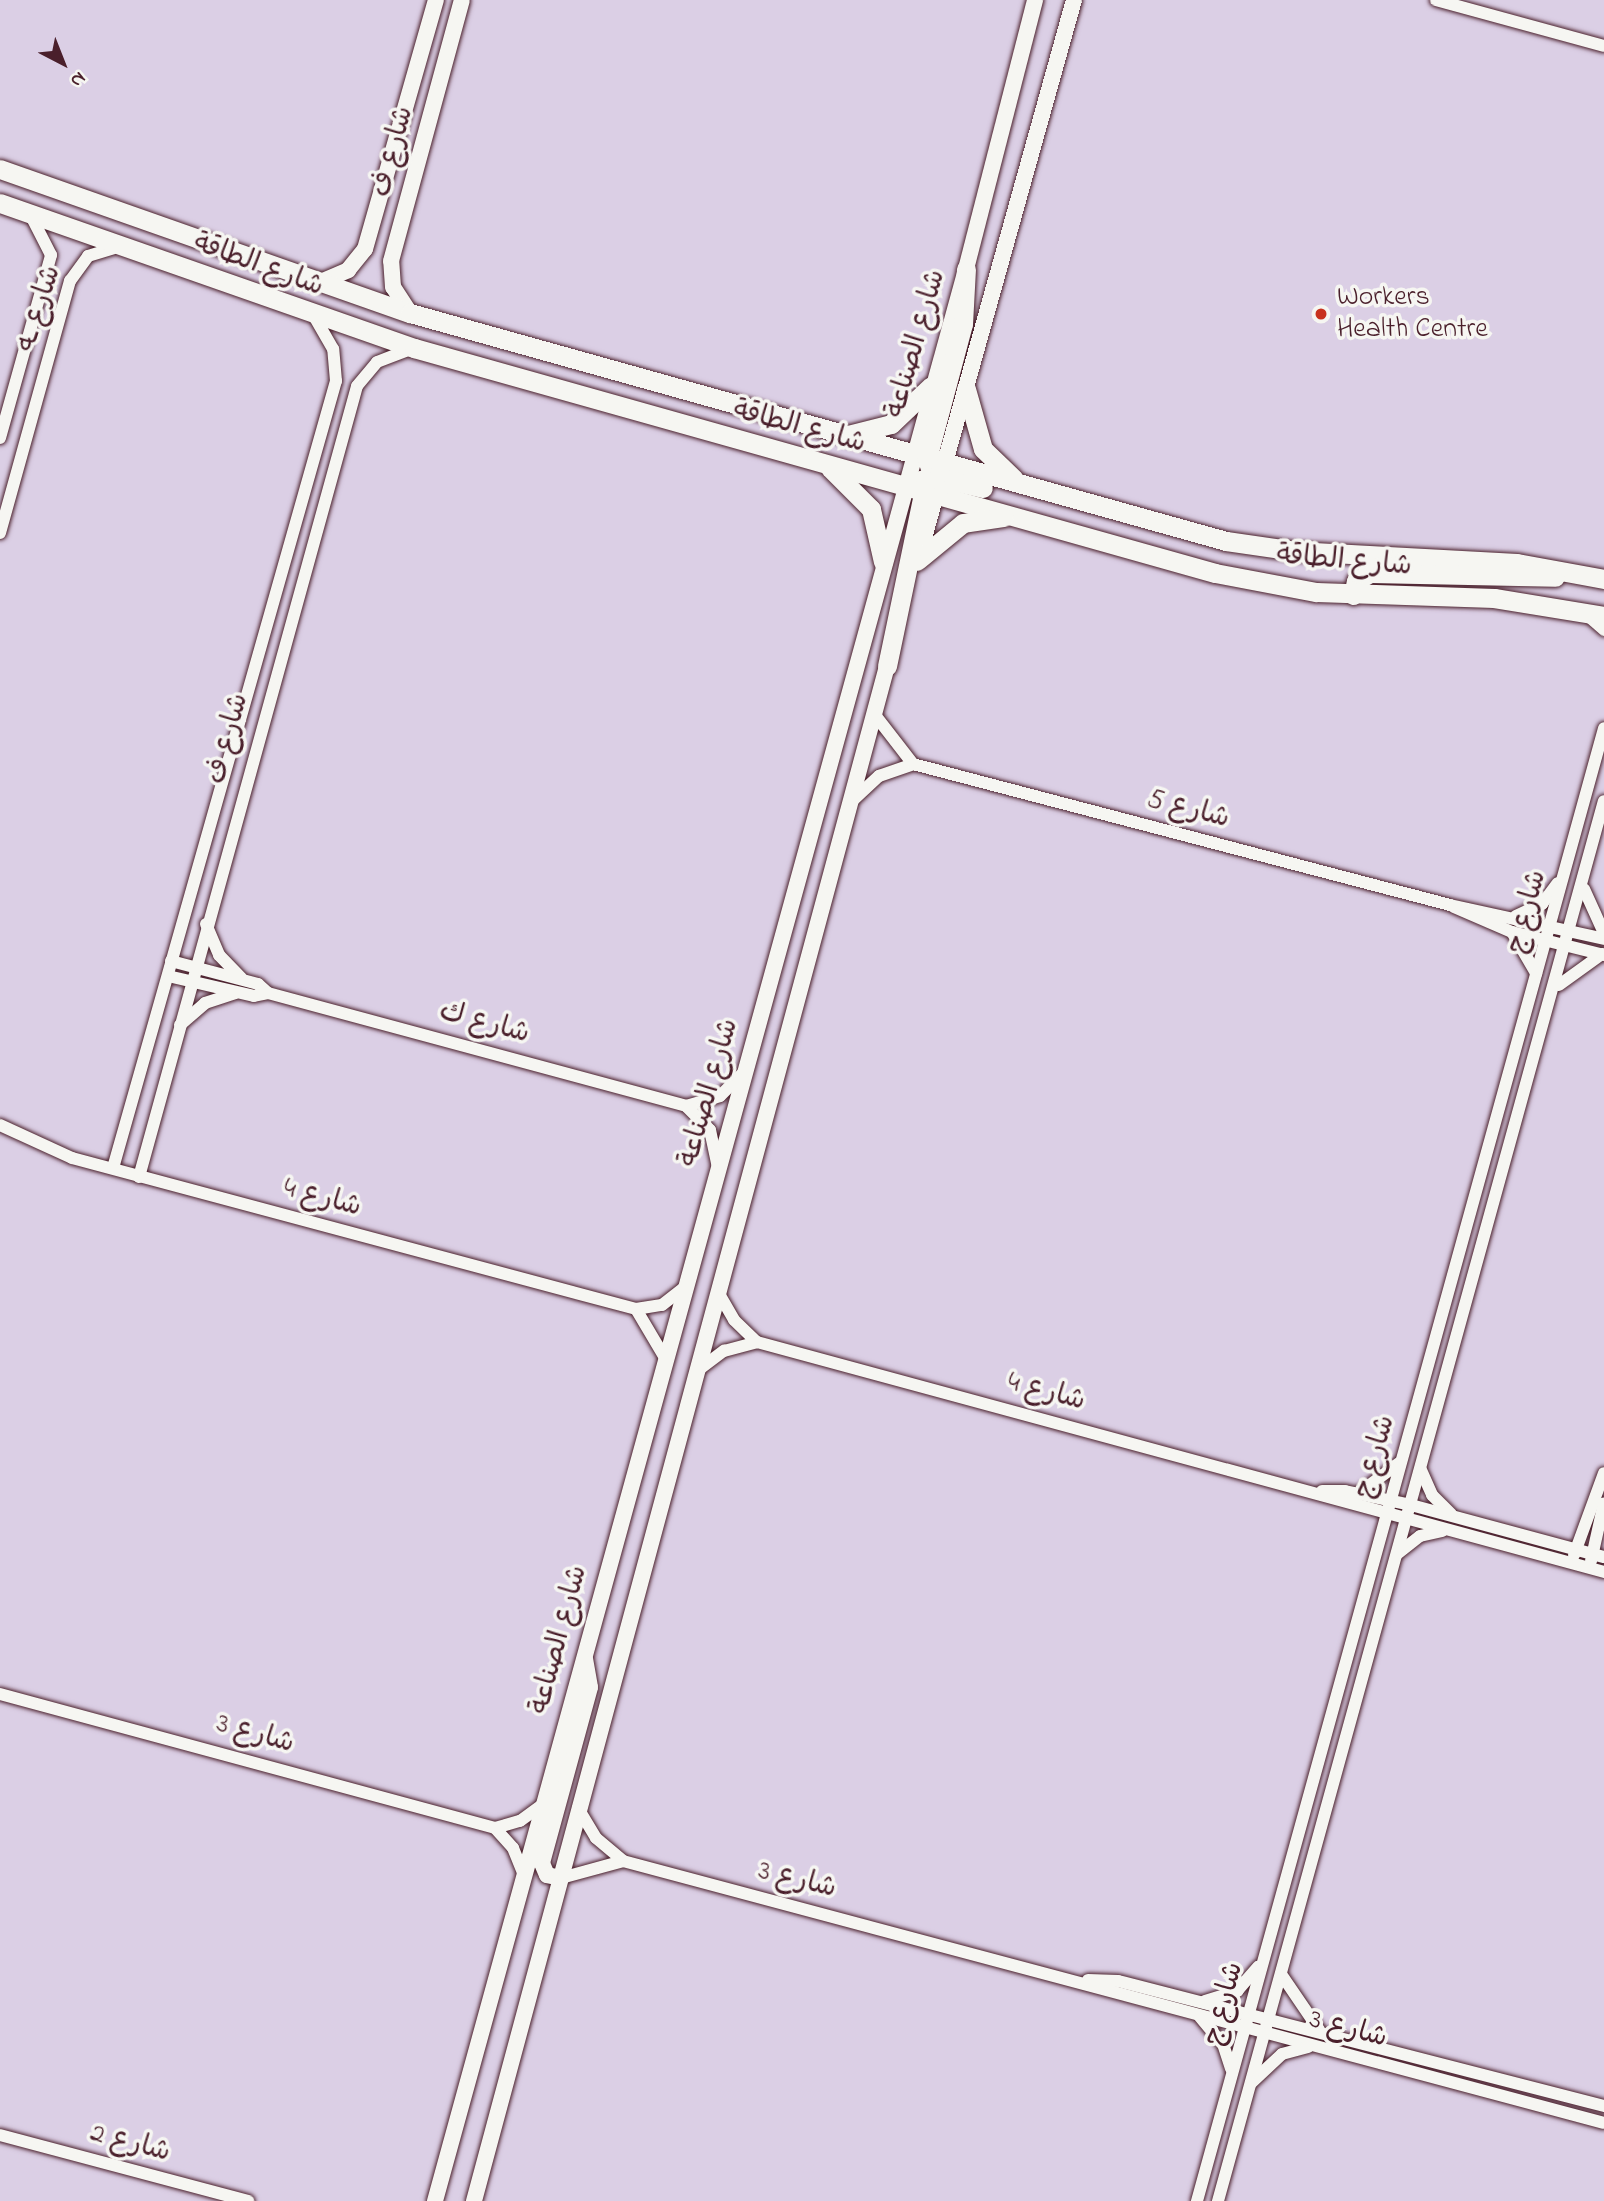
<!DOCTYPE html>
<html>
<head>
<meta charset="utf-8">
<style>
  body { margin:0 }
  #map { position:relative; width:1604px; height:2201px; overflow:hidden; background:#e6dfea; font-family:"Indie Flower","Playpen Sans Arabic",sans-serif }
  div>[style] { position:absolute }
  .built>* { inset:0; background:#dbcfe5; transform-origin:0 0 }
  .roads { filter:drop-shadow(0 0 2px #4a1f2b) drop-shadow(0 0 2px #4a1f2b) }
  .street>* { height:12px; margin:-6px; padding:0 6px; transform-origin:6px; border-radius:6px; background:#f6f6f2 }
  .secondary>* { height:16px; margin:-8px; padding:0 8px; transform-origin:8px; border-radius:8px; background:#f6f6f2 }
  .primary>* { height:19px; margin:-9.5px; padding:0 9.5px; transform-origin:9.5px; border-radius:9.5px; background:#f6f6f2 }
  .dots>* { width:19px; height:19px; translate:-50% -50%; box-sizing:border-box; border:4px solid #f6f6f2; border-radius:50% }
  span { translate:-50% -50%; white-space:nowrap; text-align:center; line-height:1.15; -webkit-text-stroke:7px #f6f6f2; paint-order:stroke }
  .street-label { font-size:28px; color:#4a1f2b }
  .poi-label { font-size:28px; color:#4a1f2b }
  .left { translate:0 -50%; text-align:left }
  .north { position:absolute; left:28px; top:28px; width:70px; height:70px; -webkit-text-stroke:5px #f6f6f2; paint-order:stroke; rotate:138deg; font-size:19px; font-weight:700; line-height:28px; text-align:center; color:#4a1f2b }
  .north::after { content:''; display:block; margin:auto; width:24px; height:32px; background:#4a1f2b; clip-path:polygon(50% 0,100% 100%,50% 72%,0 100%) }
</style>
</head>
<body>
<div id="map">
  <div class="built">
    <i style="left:0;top:0;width:1604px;height:2201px"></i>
  </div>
  <div class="roads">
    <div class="street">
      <i style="left:1436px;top:0;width:174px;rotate:15.3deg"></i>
      <i style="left:0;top:438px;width:190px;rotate:-74.4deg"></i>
      <i style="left:51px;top:255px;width:44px;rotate:-117.1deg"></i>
      <i style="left:0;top:533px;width:262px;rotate:-74.5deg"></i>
      <i style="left:70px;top:281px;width:31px;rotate:-54deg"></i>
      <i style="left:88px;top:256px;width:31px;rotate:-17deg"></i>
      <i style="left:1587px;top:615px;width:23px;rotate:41deg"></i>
      <i style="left:875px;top:715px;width:62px;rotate:52.2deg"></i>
      <i style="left:852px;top:801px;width:37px;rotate:-43deg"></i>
      <i style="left:879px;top:776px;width:36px;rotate:-19deg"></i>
      <i style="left:913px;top:764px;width:555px;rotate:14.71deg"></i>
      <i style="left:1450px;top:905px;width:158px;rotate:12.4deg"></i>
      <i style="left:1584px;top:889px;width:48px;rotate:65.6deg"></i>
      <i style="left:1454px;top:907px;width:63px;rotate:23.3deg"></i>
      <i style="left:1512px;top:932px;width:95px;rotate:14deg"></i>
      <i style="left:1516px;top:916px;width:29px;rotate:-25deg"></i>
      <i style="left:1542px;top:904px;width:26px;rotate:-53deg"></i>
      <i style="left:206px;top:924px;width:34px;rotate:67deg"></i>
      <i style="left:219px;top:955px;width:32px;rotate:46deg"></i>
      <i style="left:1512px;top:932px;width:48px;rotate:59.7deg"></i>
      <i style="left:171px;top:961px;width:90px;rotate:14.8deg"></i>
      <i style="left:258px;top:984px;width:13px;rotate:42deg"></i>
      <i style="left:168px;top:976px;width:88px;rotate:13.1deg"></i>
      <i style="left:254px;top:996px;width:14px;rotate:-12deg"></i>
      <i style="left:268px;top:993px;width:433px;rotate:15.1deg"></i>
      <i style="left:686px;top:1106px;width:34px;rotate:45deg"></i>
      <i style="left:710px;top:1130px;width:35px;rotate:78deg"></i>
      <i style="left:1559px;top:985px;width:53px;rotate:-35.8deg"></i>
      <i style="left:180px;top:1025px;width:33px;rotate:-41deg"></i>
      <i style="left:205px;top:1003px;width:32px;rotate:-18deg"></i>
      <i style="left:686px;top:1106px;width:35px;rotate:-16deg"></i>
      <i style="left:720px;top:1096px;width:34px;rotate:-45deg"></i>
      <i style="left:0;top:1125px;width:79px;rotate:24.6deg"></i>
      <i style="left:72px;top:1158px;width:584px;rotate:14.99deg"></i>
      <i style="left:636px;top:1309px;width:26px;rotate:-9deg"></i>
      <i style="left:662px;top:1305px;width:28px;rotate:-38deg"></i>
      <i style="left:113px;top:1168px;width:818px;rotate:-74.18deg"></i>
      <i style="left:336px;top:381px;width:32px;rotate:-95deg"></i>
      <i style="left:333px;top:349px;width:38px;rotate:-120deg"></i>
      <i style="left:139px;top:1177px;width:820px;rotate:-74.59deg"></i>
      <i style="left:357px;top:386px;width:31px;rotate:-50deg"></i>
      <i style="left:377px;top:362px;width:40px;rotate:-21deg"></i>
      <i style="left:718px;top:1292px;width:32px;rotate:60deg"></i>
      <i style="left:734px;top:1320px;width:32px;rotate:44deg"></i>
      <i style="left:757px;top:1342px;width:878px;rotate:15.19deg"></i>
      <i style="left:636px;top:1309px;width:57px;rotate:59.4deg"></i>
      <i style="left:697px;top:1371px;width:34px;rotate:-37deg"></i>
      <i style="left:724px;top:1351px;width:34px;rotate:-15deg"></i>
      <i style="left:1421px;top:1470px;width:27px;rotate:66deg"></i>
      <i style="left:1432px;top:1495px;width:27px;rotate:45deg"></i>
      <i style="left:1322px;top:1491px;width:23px"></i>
      <i style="left:1345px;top:1491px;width:67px;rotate:12deg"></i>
      <i style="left:1411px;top:1505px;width:200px;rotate:15.1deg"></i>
      <i style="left:1359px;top:1493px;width:50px;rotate:-36.9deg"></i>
      <i style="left:1397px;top:1554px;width:29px;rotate:-38deg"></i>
      <i style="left:1420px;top:1536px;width:23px;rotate:-13deg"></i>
      <i style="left:1574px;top:1555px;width:87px;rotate:-69.9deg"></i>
      <i style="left:1591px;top:1561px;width:59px;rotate:-77.4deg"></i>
      <i style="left:0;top:1694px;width:513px;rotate:15.15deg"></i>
      <i style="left:495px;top:1828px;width:26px;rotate:-16deg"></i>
      <i style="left:520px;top:1821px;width:27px;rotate:-36deg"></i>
      <i style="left:578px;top:1808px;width:35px;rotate:59deg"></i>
      <i style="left:596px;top:1838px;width:35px;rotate:40deg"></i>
      <i style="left:623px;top:1861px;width:1015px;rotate:14.95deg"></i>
      <i style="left:495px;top:1828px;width:27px;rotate:48deg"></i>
      <i style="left:513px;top:1848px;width:27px;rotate:68deg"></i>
      <i style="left:561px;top:1878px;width:64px;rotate:-15.3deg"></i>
      <i style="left:1281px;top:1974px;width:68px;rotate:55.8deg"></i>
      <i style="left:1088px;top:1980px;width:30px;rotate:2deg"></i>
      <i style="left:1118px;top:1981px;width:502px;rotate:14.42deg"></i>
      <i style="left:1205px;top:2001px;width:34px;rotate:-17deg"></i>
      <i style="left:1237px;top:1991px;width:32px;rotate:-49deg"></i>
      <i style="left:1200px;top:2017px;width:35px;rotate:50deg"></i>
      <i style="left:1223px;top:2044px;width:26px;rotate:72deg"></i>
      <i style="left:1251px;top:2083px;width:42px;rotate:-43.1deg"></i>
      <i style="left:1282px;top:2054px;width:27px;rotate:-15deg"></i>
      <i style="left:0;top:2135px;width:257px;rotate:14.9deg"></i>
      <i style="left:1197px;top:2201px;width:1528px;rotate:-74.55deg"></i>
      <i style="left:1218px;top:2201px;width:1452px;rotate:-74.59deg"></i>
    </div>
    <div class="secondary">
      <i style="left:318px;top:283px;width:33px;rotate:-23deg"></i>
      <i style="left:348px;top:270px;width:27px;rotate:-51deg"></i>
      <i style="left:365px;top:249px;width:259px;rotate:-74.1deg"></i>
      <i style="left:410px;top:313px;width:31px;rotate:-123deg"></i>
      <i style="left:393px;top:287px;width:26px;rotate:-94deg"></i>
      <i style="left:391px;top:261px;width:270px;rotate:-74.8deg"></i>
      <i style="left:917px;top:563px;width:584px;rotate:-74.42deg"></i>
      <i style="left:561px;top:1878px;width:14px;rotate:-168deg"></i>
      <i style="left:547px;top:1875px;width:13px;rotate:-113deg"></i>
      <i style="left:542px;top:1863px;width:182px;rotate:-74.7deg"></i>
      <i style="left:590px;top:1687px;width:29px;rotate:-100deg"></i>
      <i style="left:435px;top:2201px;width:2004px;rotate:-74.63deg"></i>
      <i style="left:966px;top:269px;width:278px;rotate:-75.6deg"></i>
      <i style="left:474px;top:2201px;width:1601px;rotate:-74.94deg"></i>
    </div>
    <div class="primary">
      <i style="left:0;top:169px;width:435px;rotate:19.4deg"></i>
      <i style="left:410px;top:313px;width:847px;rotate:15.61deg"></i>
      <i style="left:1226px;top:541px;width:70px;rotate:8.2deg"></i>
      <i style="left:1295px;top:551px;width:222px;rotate:3.1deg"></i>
      <i style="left:1517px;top:563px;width:88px;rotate:10.4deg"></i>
      <i style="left:0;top:203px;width:439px;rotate:19.3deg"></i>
      <i style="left:414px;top:348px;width:832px;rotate:15.69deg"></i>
      <i style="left:1215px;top:573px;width:103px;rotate:10.7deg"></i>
      <i style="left:1316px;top:592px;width:178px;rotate:1.9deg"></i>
      <i style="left:1494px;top:598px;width:111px;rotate:9.3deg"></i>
      <i style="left:966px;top:389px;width:62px;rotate:74.2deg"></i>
      <i style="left:983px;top:449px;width:43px;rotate:44.1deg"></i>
      <i style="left:848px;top:435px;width:44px;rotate:-14.3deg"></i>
      <i style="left:891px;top:424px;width:55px;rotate:-43.5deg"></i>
      <i style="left:830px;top:468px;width:58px;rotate:45deg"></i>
      <i style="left:871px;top:509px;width:54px;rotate:77.2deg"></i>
      <i style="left:920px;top:480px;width:16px;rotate:-11deg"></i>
      <i style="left:936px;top:477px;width:48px;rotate:13.2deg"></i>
      <i style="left:938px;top:493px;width:36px;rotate:-108deg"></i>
      <i style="left:927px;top:459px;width:140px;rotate:-75.1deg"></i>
      <i style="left:963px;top:324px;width:55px;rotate:-86.9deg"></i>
      <i style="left:918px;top:560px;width:58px;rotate:-39.4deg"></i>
      <i style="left:963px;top:523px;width:41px;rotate:-8.3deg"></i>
      <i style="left:1353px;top:595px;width:14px;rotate:-78deg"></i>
      <i style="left:1356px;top:581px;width:16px;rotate:-30deg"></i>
      <i style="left:1370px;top:573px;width:185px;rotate:1.2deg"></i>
      <i style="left:887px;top:666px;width:190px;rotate:-78.2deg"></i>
    </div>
  </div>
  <div class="dots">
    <i style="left:1321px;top:314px;background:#c8321e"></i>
  </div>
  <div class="street-label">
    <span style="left:394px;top:152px;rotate:-75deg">شارع ف</span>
    <span style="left:258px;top:266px;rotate:20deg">شارع الطاقة</span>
    <span style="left:40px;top:309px;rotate:-72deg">شارع ـه</span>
    <span style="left:917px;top:344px;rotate:-74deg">شارع الصناعة</span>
    <span style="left:799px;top:428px;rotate:15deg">شارع الطاقة</span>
    <span style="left:1344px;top:562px;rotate:5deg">شارع الطاقة</span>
    <span style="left:229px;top:739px;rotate:-75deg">شارع ف</span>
    <span style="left:1188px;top:810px;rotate:15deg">شارع 5</span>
    <span style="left:1528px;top:912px;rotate:-75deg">شارع ج</span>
    <span style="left:484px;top:1024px;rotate:15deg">شارع ك</span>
    <span style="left:710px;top:1093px;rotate:-74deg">شارع الصناعة</span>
    <span style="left:322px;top:1199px;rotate:15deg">شارع 4</span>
    <span style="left:1046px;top:1393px;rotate:15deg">شارع 4</span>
    <span style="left:1376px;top:1457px;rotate:-74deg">شارع ج</span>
    <span style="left:560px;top:1640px;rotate:-75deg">شارع الصناعة</span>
    <span style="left:255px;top:1735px;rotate:16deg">شارع 3</span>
    <span style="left:797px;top:1881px;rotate:14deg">شارع 3</span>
    <span style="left:1225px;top:2004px;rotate:-75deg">شارع ج</span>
    <span style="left:1348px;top:2030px;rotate:15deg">شارع 3</span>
    <span style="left:130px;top:2144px;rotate:15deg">شارع 2</span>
  </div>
  <div class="poi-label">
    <span class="left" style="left:1337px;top:314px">Workers<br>Health Centre</span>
  </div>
  <div class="north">N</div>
</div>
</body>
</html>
